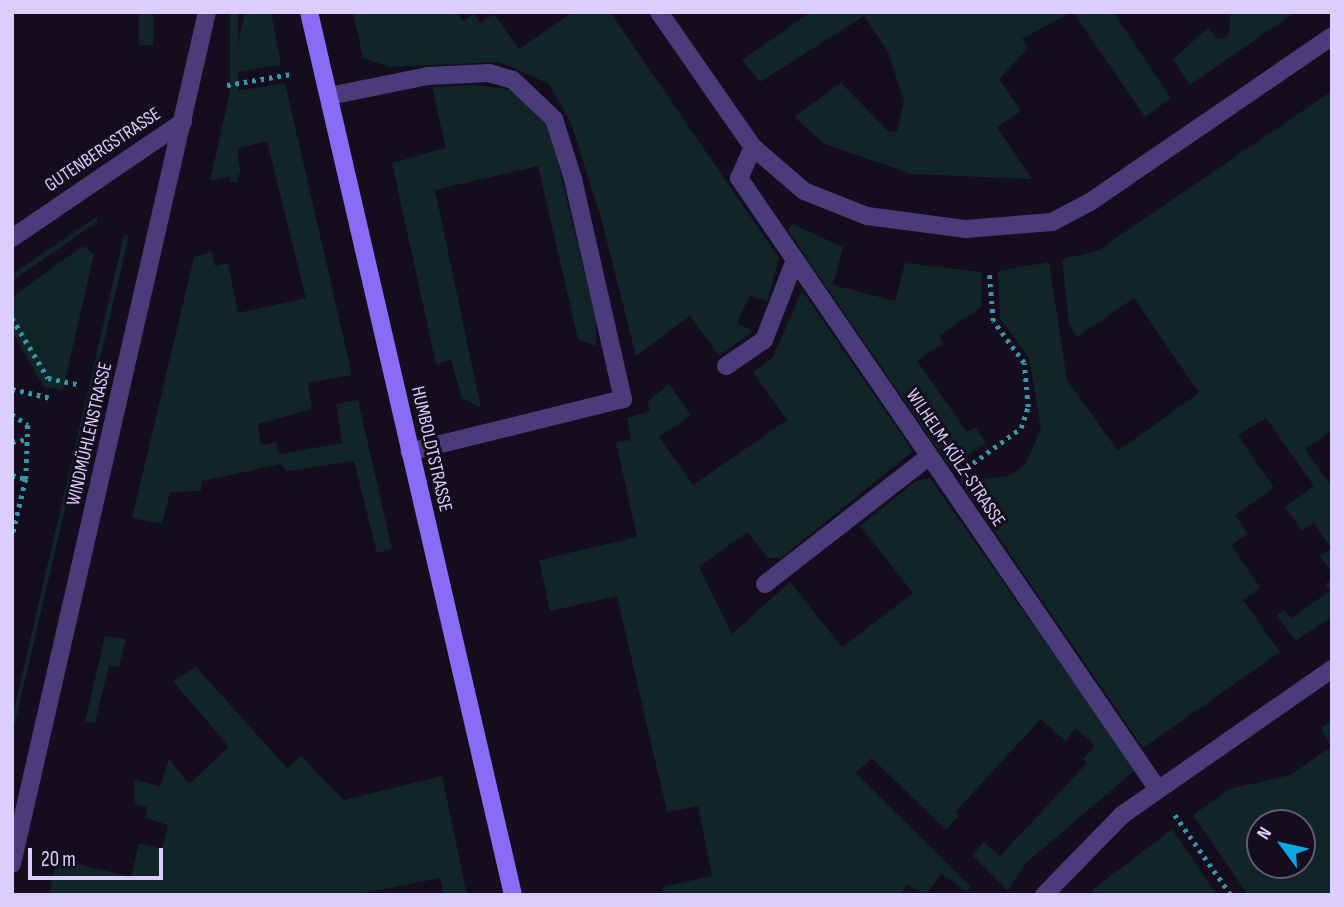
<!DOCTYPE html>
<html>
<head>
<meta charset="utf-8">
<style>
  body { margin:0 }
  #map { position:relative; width:1344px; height:907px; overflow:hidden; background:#140d1e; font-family:"Sofia Sans Condensed",sans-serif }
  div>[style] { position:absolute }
  .green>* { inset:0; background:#112427; transform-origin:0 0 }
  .path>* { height:4.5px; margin-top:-2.25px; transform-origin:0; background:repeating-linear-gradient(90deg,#3598a8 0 3.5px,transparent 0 8.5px) }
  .lane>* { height:18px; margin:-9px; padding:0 9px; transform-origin:9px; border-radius:9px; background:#4a3c7a }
  .street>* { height:18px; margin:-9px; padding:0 9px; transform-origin:9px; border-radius:9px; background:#4a3c7a }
  .secondary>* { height:18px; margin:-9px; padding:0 9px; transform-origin:9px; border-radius:9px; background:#8a6bf5 }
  span { translate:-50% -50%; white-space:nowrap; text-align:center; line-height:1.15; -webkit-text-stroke:6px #140d1e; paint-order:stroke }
  .street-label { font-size:19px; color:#dccefc }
  .frame { position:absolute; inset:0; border:14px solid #dccefc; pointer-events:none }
  .north { position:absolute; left:1246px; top:809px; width:70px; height:70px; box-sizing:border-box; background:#140d1e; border:2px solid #645a77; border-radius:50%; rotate:303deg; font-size:19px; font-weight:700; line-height:28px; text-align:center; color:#dccefc }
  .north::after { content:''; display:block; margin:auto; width:24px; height:32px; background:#0fa6e6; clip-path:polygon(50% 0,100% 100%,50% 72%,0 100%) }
  .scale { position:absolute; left:28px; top:848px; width:135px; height:32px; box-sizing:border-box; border:4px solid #dccefc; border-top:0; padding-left:9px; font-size:21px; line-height:24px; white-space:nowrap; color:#dccefc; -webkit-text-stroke:5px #140d1e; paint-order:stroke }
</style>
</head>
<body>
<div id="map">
  <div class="green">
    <i style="left:139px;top:12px;width:14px;height:33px"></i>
    <i style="left:230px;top:12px;width:8px;height:170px"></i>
    <i style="clip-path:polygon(245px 12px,271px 12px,281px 65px,232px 73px)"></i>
    <i style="clip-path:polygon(353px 12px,456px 12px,463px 21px,474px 14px,480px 23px,494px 14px,519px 49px,573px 12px,610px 12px,779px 258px,767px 302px,750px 295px,737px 323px,753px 331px,719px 356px,690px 316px,636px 356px,601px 218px,571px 123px,549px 84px,500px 62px,390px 67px,363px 58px)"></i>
    <i style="clip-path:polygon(811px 12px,1072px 12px,1022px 39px,1028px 48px,999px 79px,1021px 111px,997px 127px,1032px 179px,911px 174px,825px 144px,794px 117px,841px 83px,888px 131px,897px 132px,904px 101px,888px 52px,864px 16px,760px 82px,742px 60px)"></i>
    <i style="clip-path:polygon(1073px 12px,1113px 12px,1171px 98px,1145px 117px)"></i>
    <i style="clip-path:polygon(1231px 12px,1295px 12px,1190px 85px,1173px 59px,1208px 28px,1218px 39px,1228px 36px)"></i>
    <i style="clip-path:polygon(285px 83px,352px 375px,308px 383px,312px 409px,258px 424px,261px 445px,276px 442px,279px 454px,342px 443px,336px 404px,358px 400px,392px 549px,377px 553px,354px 461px,286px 471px,281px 464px,202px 481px,201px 491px,170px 492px,162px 524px,132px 518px,194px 257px,212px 252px,215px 266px,228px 263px,238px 313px,306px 298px,267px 141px,236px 149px,241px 174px,210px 181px,230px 92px)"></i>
    <i style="clip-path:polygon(475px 85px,511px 89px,547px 118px,596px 320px,596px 346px,578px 339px,538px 166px,435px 190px,481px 408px,462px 398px,451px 360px,436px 364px,392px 163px,446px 148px,432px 87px)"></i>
    <i style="clip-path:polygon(1332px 91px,1332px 430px,1305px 449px,1332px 487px,1332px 573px,1320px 556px,1331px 548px,1314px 523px,1302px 531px,1285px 507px,1314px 486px,1266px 418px,1238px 435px,1274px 488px,1235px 515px,1248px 534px,1231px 545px,1260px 587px,1243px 600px,1280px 652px,1143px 748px,960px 481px,1008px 476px,1025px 465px,1041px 429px,1029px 358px,1000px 318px,998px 271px,1049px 262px,1067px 380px,1118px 451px,1199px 393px,1134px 298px,1077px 337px,1069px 325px,1062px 259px,1097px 251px)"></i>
    <i style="clip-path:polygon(98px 216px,97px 222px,12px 281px,12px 274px)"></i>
    <i style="clip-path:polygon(792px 224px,843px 247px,833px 285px,895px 301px,905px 263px,982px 272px,981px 307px,939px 336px,944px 343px,917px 361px,967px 432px,975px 427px,986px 443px,950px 467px,803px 253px,788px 230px)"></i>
    <i style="clip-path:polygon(124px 235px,129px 235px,12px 736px,12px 718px)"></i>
    <i style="clip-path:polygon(83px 246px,94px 254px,63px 390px,44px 387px,12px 332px,12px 297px)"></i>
    <i style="clip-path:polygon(802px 290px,913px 451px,781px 558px,768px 558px,747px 532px,699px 567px,732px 634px,790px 582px,842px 647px,913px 593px,860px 526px,916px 481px,930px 478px,1135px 770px,1025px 864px,1008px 891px,972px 855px,984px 842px,1000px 856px,1087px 763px,1083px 759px,1095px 746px,1076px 728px,1065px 741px,1041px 719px,956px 811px,959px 815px,946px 830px,872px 758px,856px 773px,971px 887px,967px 892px,941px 874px,926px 895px,907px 885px,900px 895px,664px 895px,662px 887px,712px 876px,698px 806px,667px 812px,617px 596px,550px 611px,539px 560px,637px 537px,616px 442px,631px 440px,627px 418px,650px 411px,647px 402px,669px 384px,691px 415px,659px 437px,693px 485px,787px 420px,753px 372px,773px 357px)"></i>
    <i style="clip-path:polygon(1332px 579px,1332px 617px,1295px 641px,1277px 615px,1284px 610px,1291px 618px,1330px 591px,1325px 584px)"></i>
    <i style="clip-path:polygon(105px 636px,126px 639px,119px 667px,109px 665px,95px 723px,85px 722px)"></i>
    <i style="clip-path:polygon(196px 667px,287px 768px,301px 756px,344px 800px,442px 776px,467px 895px,444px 895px,440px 878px,353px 895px,49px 895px,56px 859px,131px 877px,139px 843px,162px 849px,168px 825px,145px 818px,147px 807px,135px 804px,134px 779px,160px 787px,169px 759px,189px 784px,229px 747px,173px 681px)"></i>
    <i style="clip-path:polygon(evenodd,1332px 720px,1332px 895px,1248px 895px,1193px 815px,1229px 789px,1290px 775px,1331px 747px,1321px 728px,1332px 720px,1260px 823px,1302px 823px,1302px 865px,1260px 865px,1260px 823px)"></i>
    <i style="clip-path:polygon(1172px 829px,1217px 895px,1095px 895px,1093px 889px)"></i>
  </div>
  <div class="path">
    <i style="left:227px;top:85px;width:65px;rotate:-9.8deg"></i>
    <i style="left:12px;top:318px;width:70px;rotate:59deg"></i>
    <i style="left:48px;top:378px;width:33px;rotate:12deg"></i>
    <i style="left:12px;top:389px;width:40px;rotate:13deg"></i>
    <i style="left:12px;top:414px;width:19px;rotate:35deg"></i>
    <i style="left:28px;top:425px;width:54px;rotate:92.1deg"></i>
    <i style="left:12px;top:442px;width:15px;rotate:-11deg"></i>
    <i style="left:973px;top:463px;width:59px;rotate:-36.1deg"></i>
    <i style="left:1021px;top:428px;width:22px;rotate:-72deg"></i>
    <i style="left:1028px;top:407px;width:44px;rotate:-95.2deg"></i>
    <i style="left:1024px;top:363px;width:52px;rotate:-126.4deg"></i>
    <i style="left:993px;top:321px;width:49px;rotate:-94.7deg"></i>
    <i style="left:12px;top:475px;width:15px;rotate:16deg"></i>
    <i style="left:26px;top:479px;width:60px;rotate:103.6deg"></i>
    <i style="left:1175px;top:815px;width:98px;rotate:55deg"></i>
  </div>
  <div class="lane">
    <i style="left:329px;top:96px;width:101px;rotate:-11.4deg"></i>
    <i style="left:428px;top:76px;width:61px;rotate:-2.8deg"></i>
    <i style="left:489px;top:73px;width:25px;rotate:16deg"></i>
    <i style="left:513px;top:80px;width:57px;rotate:43.6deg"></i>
    <i style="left:554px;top:119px;width:63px;rotate:72.4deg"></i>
    <i style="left:573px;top:179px;width:226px;rotate:77.2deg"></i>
    <i style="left:623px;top:399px;width:220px;rotate:166.1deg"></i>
    <i style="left:753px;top:147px;width:34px;rotate:114deg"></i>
    <i style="left:739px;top:178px;width:739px;rotate:55.58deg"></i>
    <i style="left:726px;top:366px;width:46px;rotate:-34.4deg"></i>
    <i style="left:764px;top:340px;width:86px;rotate:-68.8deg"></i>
    <i style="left:765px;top:584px;width:207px;rotate:-37.9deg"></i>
  </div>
  <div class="street">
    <i style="left:659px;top:12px;width:165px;rotate:55.2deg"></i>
    <i style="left:753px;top:147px;width:67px;rotate:40.8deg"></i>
    <i style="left:804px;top:191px;width:68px;rotate:21.6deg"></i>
    <i style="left:867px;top:216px;width:100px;rotate:7.5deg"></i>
    <i style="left:966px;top:229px;width:86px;rotate:-4.7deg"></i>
    <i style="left:1052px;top:222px;width:43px;rotate:-27.8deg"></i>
    <i style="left:1090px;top:202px;width:293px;rotate:-34.4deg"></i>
    <i style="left:12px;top:238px;width:207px;rotate:-34.2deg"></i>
    <i style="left:12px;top:864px;width:874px;rotate:-77.11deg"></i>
    <i style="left:1044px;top:895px;width:112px;rotate:-45.7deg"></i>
    <i style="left:1122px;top:815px;width:256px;rotate:-34.8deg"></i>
  </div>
  <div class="secondary">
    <i style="left:309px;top:12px;width:906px;rotate:76.99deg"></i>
  </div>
  <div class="street-label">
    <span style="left:103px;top:150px;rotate:-34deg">GUTENBERGSTRASSE</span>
    <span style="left:90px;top:434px;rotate:-77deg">WINDMÜHLENSTRASSE</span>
    <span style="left:431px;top:449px;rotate:77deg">HUMBOLDTSTRASSE</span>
    <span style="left:955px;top:458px;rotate:56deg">WILHELM-KÜLZ-STRASSE</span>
  </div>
  <div class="frame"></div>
  <div class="north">N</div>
  <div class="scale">20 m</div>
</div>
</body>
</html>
